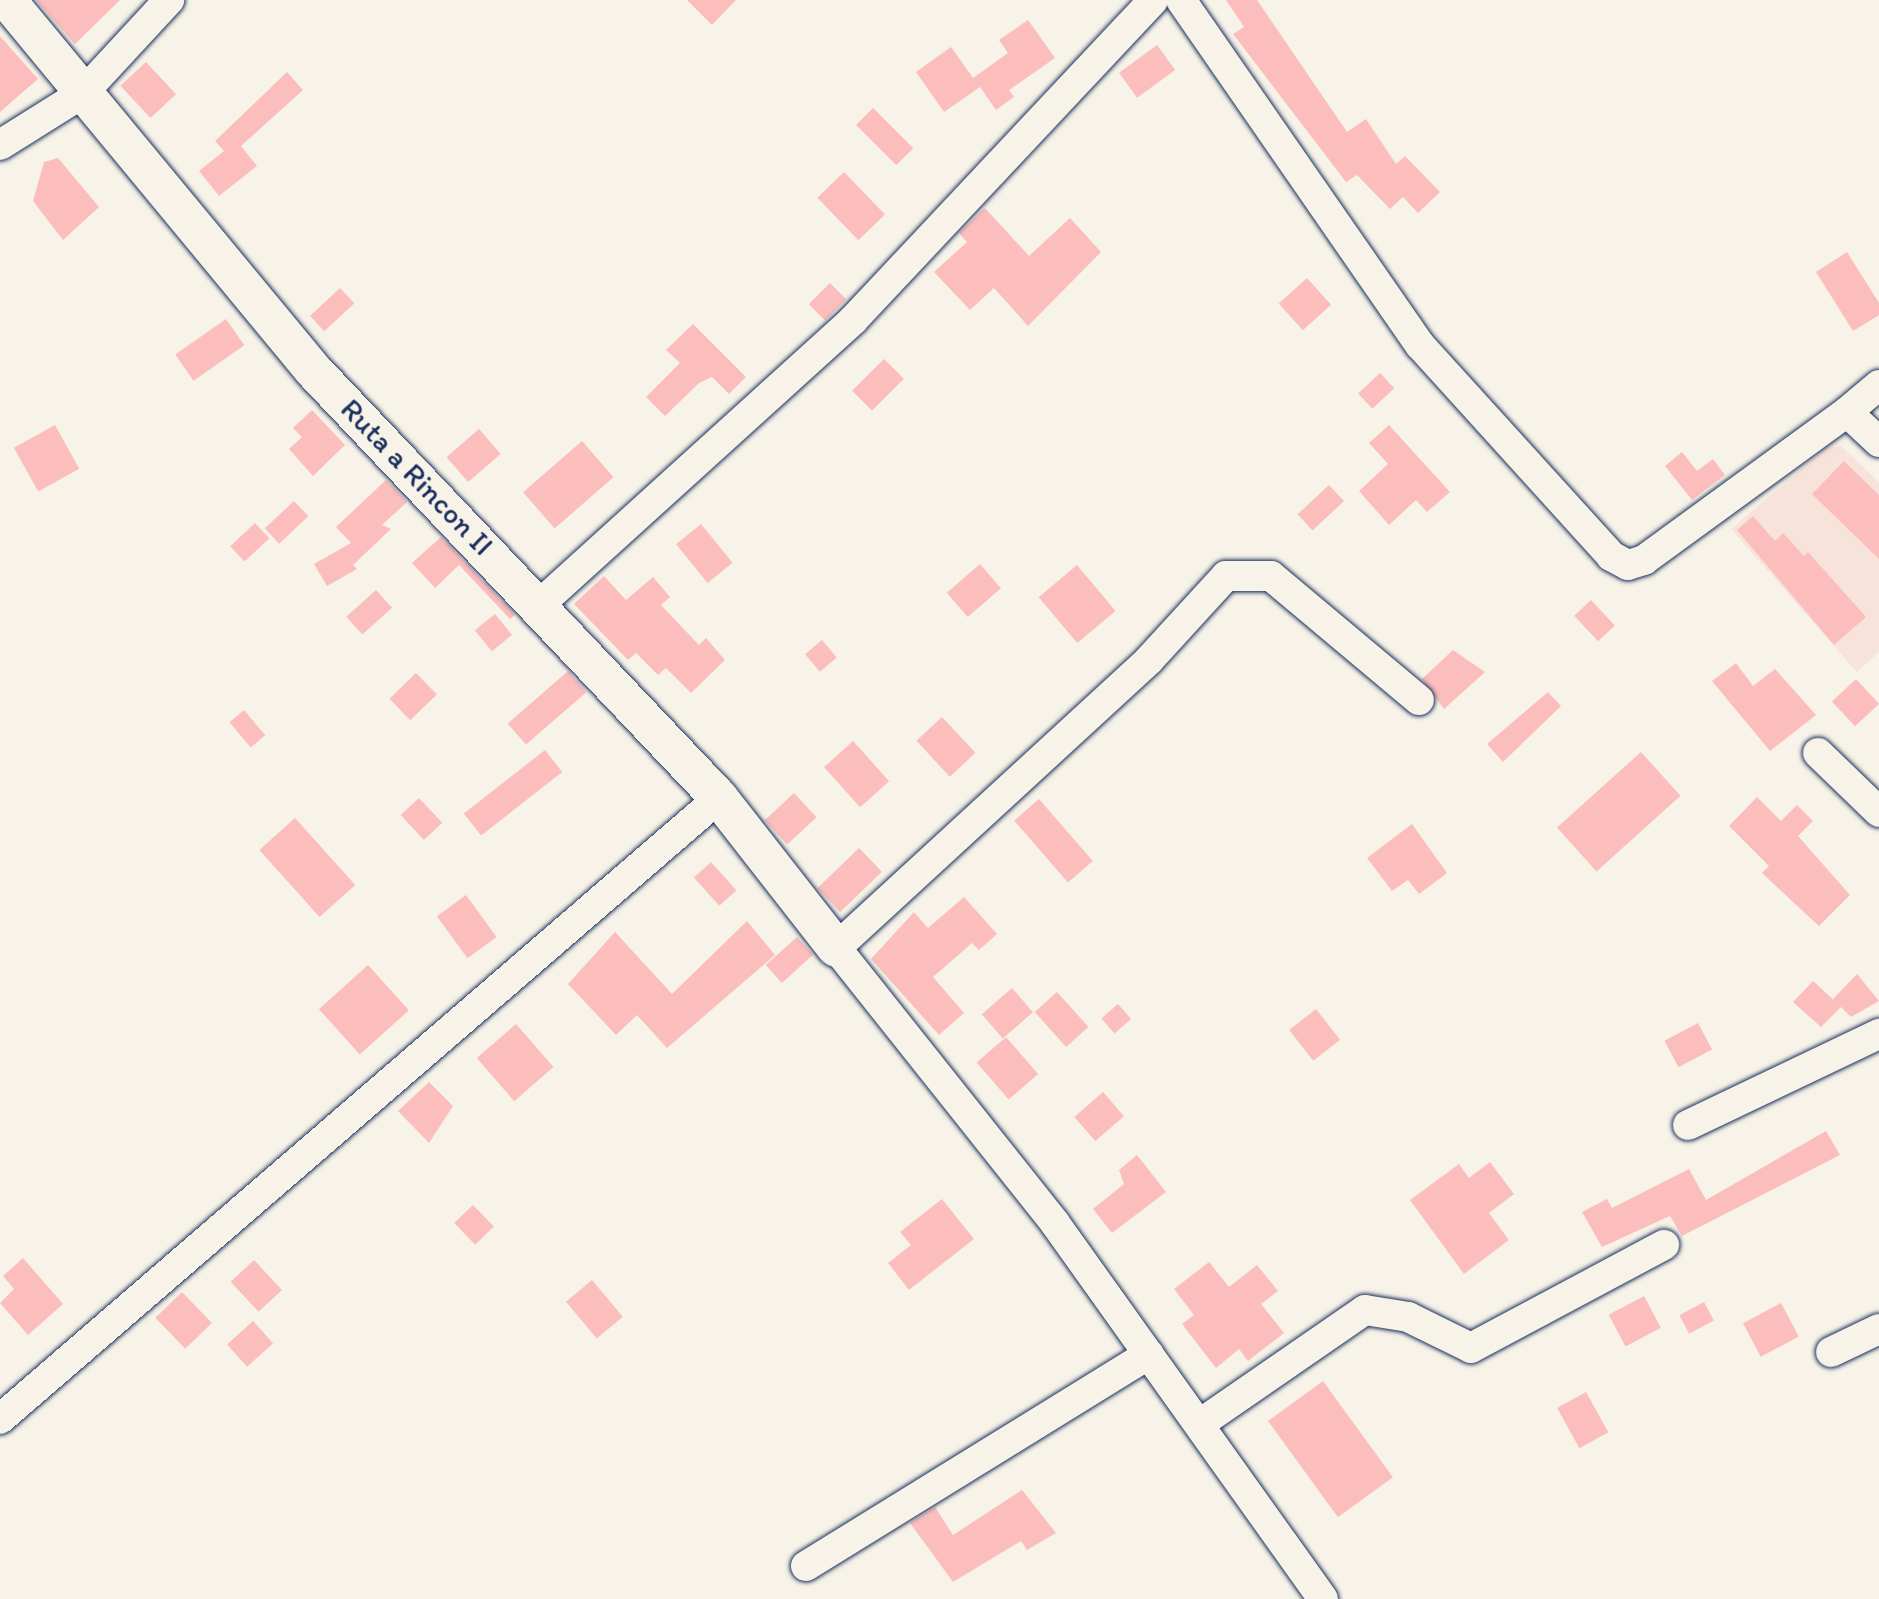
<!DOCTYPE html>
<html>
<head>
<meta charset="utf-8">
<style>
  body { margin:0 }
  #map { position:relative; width:1879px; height:1599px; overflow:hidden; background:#f7f3e8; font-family:Itim,sans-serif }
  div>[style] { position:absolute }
  .built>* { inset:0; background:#f8e3db }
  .building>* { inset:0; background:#fbbebd; transform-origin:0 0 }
  .roads { filter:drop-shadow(0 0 2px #1b2f5e) drop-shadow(0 0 2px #1b2f5e) }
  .minor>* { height:30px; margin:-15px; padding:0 15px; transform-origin:15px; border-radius:15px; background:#f7f3e8 }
  .tertiary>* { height:38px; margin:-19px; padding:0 19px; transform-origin:19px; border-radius:19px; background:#f7f3e8 }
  span { translate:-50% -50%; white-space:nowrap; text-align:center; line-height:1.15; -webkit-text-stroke:7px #f7f3e8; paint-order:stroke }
  .street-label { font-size:30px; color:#1b2f5e }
</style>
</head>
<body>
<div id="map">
  <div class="built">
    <i style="clip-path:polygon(1841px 446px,1879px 482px,1879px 652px,1857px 672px,1731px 529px,1826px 448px)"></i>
  </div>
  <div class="building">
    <i style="clip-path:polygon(36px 0,120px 0,75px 44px)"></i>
    <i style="clip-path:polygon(687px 0,736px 0,712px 25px)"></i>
    <i style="clip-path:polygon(1226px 0,1257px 0,1347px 132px,1366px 119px,1396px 164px,1405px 156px,1440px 192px,1418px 213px,1403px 197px,1390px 209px,1357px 175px,1346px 182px,1233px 34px,1244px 27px)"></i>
    <i style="clip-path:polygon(1028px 20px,1055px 58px,1009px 90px,1014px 97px,996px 110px,980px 87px,944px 112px,916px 72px,951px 47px,973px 78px,1008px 53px,999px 40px)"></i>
    <i style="clip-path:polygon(0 36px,38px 79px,0 112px)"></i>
    <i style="left:1157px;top:45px;width:31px;height:47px;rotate:54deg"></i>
    <i style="left:146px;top:62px;width:44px;height:35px;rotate:47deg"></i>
    <i style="clip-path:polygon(287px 72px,303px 90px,241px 146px,257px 166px,219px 196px,199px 171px,224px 151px,215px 141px)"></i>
    <i style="left:873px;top:108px;width:57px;height:24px;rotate:45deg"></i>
    <i style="clip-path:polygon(58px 158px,99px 207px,63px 240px,33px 201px,44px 162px)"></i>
    <i style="left:844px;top:172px;width:59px;height:37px;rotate:46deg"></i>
    <i style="clip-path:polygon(985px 208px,1029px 256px,1070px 218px,1101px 252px,1028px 326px,994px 288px,970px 310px,934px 272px,967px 242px,959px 233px)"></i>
    <i style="clip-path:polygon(1847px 252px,1879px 303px,1879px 315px,1853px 331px,1816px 272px)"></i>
    <i style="left:1307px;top:278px;width:36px;height:38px;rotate:48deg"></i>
    <i style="left:830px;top:283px;width:23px;height:30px;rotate:45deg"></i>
    <i style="left:340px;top:288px;width:21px;height:41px;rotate:47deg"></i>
    <i style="left:226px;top:319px;width:32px;height:62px;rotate:55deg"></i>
    <i style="clip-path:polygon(693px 324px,746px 377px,729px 394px,712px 377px,699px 383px,665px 416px,646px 397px,680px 363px,666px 350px)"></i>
    <i style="left:884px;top:359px;width:28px;height:45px;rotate:45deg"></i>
    <i style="left:1380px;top:373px;width:21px;height:30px;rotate:47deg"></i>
    <i style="clip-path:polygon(312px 410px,345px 445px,313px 476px,289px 449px,302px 437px,293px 428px)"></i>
    <i style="left:55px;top:425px;width:50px;height:47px;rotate:61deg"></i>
    <i style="clip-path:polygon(1389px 425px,1450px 492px,1427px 512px,1416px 500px,1389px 525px,1359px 491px,1388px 464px,1369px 443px)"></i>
    <i style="left:479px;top:429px;width:33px;height:43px;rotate:49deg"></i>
    <i style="left:582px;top:441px;width:48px;height:78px;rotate:49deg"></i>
    <i style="clip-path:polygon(1682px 452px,1697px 471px,1713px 459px,1725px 475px,1692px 500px,1665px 466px)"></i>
    <i style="clip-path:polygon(1844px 461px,1879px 495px,1879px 559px,1812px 494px)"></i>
    <i style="clip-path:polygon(386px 480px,407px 502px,382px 525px,391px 529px,353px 565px,357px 569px,327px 586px,314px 564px,351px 543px,336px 527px)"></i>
    <i style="left:1329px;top:485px;width:22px;height:43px;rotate:47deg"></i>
    <i style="left:294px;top:501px;width:21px;height:40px;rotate:47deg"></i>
    <i style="clip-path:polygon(1753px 516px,1775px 541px,1783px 533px,1804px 556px,1808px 552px,1866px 617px,1834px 645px,1737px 530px)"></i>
    <i style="left:255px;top:523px;width:21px;height:34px;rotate:47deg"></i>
    <i style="left:701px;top:524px;width:50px;height:32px;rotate:51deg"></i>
    <i style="clip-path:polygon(441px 537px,515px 615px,510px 619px,459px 565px,435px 588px,412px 563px)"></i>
    <i style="left:980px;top:564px;width:32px;height:44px;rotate:49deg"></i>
    <i style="left:1077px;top:565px;width:60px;height:50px;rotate:50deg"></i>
    <i style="clip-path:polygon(604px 576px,626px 600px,653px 577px,670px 597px,661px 605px,699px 645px,706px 638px,725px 660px,691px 693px,666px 668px,658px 675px,636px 653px,628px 660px,574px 604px)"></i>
    <i style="left:376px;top:590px;width:24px;height:40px;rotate:48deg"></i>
    <i style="left:1591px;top:600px;width:35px;height:23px;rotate:47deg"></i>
    <i style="left:495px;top:614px;width:27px;height:26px;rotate:51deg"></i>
    <i style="left:822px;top:640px;width:23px;height:22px;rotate:50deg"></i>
    <i style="clip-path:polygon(1453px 650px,1485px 672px,1444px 709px,1422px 679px)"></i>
    <i style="clip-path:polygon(1736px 663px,1753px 686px,1775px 669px,1816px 715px,1770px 751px,1712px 681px)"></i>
    <i style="left:568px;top:671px;width:28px;height:80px;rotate:49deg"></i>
    <i style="left:416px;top:673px;width:30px;height:37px;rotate:46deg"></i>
    <i style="left:1856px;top:679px;width:34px;height:33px;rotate:47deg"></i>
    <i style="clip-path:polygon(1548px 692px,1561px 706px,1503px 762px,1487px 744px)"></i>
    <i style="left:244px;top:710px;width:33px;height:19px;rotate:50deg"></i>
    <i style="left:942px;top:717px;width:49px;height:35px;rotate:47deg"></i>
    <i style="left:853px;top:741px;width:54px;height:39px;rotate:48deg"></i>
    <i style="left:545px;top:750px;width:28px;height:103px;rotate:52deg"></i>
    <i style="left:1641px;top:752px;width:59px;height:113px;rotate:48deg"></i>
    <i style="left:794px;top:793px;width:33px;height:40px;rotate:47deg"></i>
    <i style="clip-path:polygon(1757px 797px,1781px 821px,1797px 805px,1813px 821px,1798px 836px,1850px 895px,1819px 926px,1762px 873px,1769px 866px,1729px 826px)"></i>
    <i style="left:419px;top:798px;width:34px;height:25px;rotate:47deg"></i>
    <i style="left:1039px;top:799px;width:82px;height:33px;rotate:49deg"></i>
    <i style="left:295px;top:818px;width:90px;height:48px;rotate:48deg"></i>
    <i style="clip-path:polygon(1412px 824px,1447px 873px,1419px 894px,1408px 880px,1392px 891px,1367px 858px)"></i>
    <i style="left:859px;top:848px;width:33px;height:58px;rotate:46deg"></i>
    <i style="left:711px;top:862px;width:38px;height:23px;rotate:48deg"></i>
    <i style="left:466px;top:895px;width:52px;height:36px;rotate:54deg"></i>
    <i style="clip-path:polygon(964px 897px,997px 934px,979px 950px,972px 943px,933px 977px,964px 1013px,939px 1035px,871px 959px,914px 912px,928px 928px)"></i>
    <i style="clip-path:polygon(747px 921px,775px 955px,667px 1048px,637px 1015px,616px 1035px,568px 984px,615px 932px,672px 994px)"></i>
    <i style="left:797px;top:937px;width:24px;height:42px;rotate:48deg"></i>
    <i style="left:368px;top:965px;width:61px;height:66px;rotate:48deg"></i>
    <i style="clip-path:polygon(1857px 974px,1879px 1001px,1851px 1017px,1841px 1007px,1821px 1027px,1793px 1002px,1813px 981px,1839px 1005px,1833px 999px)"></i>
    <i style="left:1012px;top:988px;width:32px;height:40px;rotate:49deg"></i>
    <i style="left:1057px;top:992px;width:47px;height:30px;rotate:48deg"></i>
    <i style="left:1118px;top:1004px;width:20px;height:22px;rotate:49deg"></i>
    <i style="left:1316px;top:1009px;width:39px;height:34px;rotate:52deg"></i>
    <i style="left:1698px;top:1023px;width:30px;height:38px;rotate:62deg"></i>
    <i style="left:516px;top:1024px;width:57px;height:52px;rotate:49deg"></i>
    <i style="left:1006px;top:1037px;width:49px;height:39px;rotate:49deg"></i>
    <i style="clip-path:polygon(429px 1082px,453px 1106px,429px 1143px,398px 1111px)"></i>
    <i style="left:1103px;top:1092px;width:32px;height:38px;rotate:49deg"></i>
    <i style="clip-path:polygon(1826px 1131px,1840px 1155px,1682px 1236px,1670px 1216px,1602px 1247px,1582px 1212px,1607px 1199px,1612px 1208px,1689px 1169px,1706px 1200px)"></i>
    <i style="clip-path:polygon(1137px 1155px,1166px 1192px,1112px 1233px,1093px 1209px,1124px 1184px,1119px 1170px)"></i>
    <i style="clip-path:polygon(1490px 1162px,1514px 1194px,1489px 1213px,1509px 1240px,1464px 1274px,1410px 1200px,1459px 1164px,1469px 1178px)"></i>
    <i style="clip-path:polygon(942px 1199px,974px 1239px,909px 1290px,888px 1263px,911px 1245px,900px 1232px)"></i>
    <i style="left:473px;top:1205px;width:30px;height:26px;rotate:46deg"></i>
    <i style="clip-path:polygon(23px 1258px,63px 1304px,28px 1335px,0 1303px,14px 1289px,3px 1276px)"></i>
    <i style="left:254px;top:1260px;width:41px;height:32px;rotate:47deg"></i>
    <i style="clip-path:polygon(1209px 1262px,1229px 1287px,1257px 1265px,1278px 1291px,1261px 1304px,1284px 1333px,1248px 1361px,1239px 1349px,1216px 1368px,1182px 1324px,1194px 1315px,1174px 1289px)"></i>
    <i style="left:592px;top:1280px;width:48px;height:34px;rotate:50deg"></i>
    <i style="left:182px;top:1292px;width:43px;height:37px;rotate:46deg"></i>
    <i style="left:1644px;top:1296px;width:36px;height:40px;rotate:62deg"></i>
    <i style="left:1704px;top:1302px;width:21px;height:28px;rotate:62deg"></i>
    <i style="left:1781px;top:1303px;width:38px;height:43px;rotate:62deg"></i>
    <i style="left:253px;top:1321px;width:30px;height:35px;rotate:48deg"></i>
    <i style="left:1323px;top:1381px;width:119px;height:68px;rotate:54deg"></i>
    <i style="left:1586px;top:1392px;width:46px;height:33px;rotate:61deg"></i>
    <i style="clip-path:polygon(1022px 1490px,1056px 1533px,1027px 1550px,1021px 1541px,953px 1582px,910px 1523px,935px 1507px,953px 1535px)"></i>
  </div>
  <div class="roads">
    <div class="minor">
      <i style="left:1181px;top:0;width:420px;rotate:55.3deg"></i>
      <i style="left:1420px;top:345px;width:285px;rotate:47.8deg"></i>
      <i style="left:1611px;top:556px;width:19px;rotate:28deg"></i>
      <i style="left:1628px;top:565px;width:17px;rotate:-17deg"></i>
      <i style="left:1644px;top:560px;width:251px;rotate:-36.1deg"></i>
      <i style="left:1847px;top:412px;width:44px;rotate:43.2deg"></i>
      <i style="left:0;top:145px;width:98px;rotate:-32.1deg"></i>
      <i style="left:83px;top:93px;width:127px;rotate:-47.2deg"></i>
      <i style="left:1847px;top:412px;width:42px;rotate:-40.2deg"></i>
      <i style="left:540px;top:604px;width:423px;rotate:-42.2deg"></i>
      <i style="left:853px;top:320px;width:439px;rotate:-46.8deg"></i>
      <i style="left:1818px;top:753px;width:85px;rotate:44deg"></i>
      <i style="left:1688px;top:1125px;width:212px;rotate:-25.5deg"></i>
      <i style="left:1831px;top:1352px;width:53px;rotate:-25.6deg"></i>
      <i style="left:0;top:1419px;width:950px;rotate:-40.82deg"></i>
      <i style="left:1201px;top:1423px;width:199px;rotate:-34.6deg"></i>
      <i style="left:1365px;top:1310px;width:44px;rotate:9.2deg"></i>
      <i style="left:1408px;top:1317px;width:70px;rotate:26.2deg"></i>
      <i style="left:1471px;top:1348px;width:219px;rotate:-28.1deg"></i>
      <i style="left:806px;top:1566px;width:403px;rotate:-31.7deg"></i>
      <i style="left:1323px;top:1599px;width:462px;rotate:-125.5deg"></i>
      <i style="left:1055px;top:1223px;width:352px;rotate:-128.5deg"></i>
      <i style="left:836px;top:948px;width:425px;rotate:-42.6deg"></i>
      <i style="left:1149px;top:660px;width:114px;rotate:-47.5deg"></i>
      <i style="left:1226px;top:576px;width:45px"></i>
      <i style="left:1271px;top:576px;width:193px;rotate:40deg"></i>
    </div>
    <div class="tertiary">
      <i style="left:7px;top:0;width:480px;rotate:50.4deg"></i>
      <i style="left:313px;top:370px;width:590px;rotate:46.51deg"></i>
      <i style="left:719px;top:798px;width:190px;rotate:52deg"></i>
    </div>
  </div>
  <div class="street-label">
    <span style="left:417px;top:477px;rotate:46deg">Ruta a Rincon II</span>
  </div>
</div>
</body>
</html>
